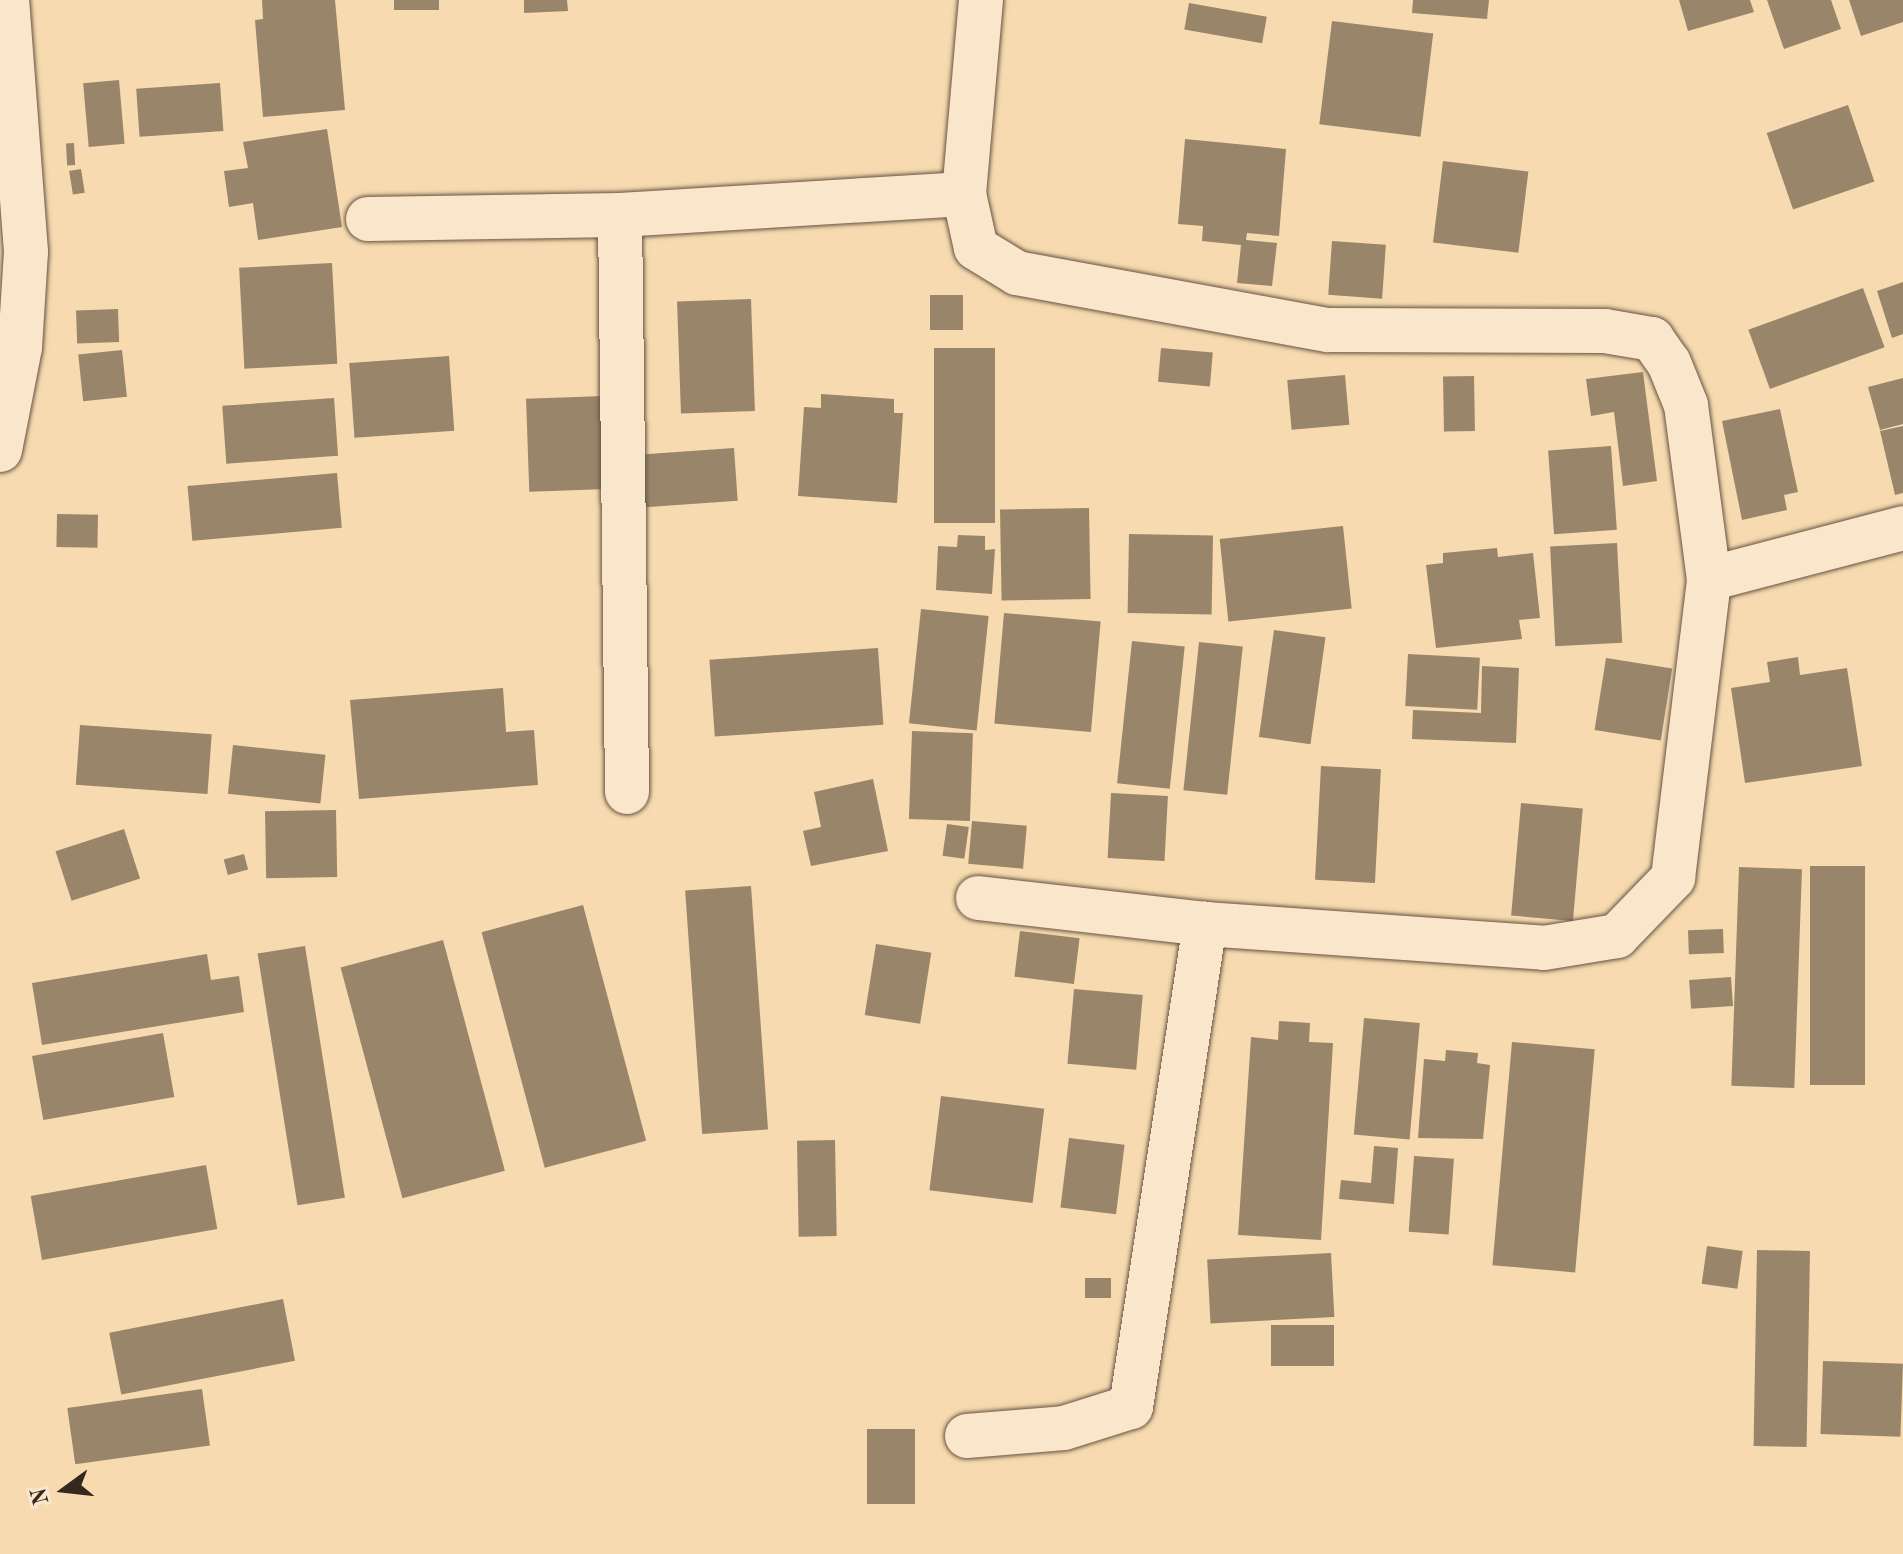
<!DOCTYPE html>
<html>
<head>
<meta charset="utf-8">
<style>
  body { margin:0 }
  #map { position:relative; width:1903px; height:1554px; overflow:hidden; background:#f7daaf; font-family:"Old Standard TT",serif }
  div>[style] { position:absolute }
  .building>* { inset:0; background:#99856a; transform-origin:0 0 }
  .roads { filter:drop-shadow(0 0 2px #655443) drop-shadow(0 0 2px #655443) }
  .street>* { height:44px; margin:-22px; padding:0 22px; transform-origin:22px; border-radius:22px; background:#fae7cb }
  span { translate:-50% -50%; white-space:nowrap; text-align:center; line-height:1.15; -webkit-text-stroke:6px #fae7cb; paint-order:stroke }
  .north { position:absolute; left:24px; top:1450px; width:80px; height:80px; -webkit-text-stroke:6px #fae7cb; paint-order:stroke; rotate:255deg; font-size:22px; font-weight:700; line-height:32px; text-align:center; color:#34281f }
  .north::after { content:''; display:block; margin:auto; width:28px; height:36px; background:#34281f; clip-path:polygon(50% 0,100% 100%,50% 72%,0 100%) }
</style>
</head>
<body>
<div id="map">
  <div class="building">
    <i style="clip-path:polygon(262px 0,335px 0,345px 110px,263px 117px,255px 20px,263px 19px)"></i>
    <i style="left:394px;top:0;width:45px;height:10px"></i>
    <i style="clip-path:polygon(524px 0,567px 0,568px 11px,524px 13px)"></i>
    <i style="clip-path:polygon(1413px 0,1489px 0,1487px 19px,1412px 13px)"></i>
    <i style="clip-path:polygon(1679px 0,1750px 0,1754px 12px,1688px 31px)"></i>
    <i style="clip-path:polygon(1767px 0,1831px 0,1841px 29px,1784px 49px)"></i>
    <i style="clip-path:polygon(1849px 0,1903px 0,1903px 22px,1861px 36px)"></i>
    <i style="left:1189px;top:3px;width:79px;height:27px;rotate:10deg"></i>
    <i style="left:1332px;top:21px;width:102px;height:104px;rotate:7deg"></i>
    <i style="left:119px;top:80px;width:64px;height:36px;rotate:85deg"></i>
    <i style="left:220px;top:83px;width:48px;height:84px;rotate:86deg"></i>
    <i style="left:1848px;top:105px;width:81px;height:86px;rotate:71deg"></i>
    <i style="clip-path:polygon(327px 129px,342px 227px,258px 240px,253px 203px,229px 207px,224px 171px,248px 168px,243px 142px)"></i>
    <i style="clip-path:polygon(1185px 139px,1286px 149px,1279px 236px,1247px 233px,1246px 240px,1277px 243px,1272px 286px,1237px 283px,1241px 245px,1202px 241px,1203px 226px,1178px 224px)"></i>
    <i style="left:74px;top:143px;width:22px;height:8px;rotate:87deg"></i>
    <i style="left:1443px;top:161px;width:86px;height:82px;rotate:7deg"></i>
    <i style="left:81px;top:169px;width:24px;height:12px;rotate:81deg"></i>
    <i style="left:1332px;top:241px;width:54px;height:54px;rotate:4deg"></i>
    <i style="left:332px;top:263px;width:101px;height:93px;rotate:87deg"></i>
    <i style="clip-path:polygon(1903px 282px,1903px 334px,1892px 338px,1877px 291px)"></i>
    <i style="left:1863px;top:288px;width:63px;height:122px;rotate:70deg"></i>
    <i style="left:930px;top:295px;width:33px;height:35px"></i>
    <i style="left:751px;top:299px;width:112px;height:74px;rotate:88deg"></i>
    <i style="left:118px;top:309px;width:33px;height:42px;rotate:88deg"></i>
    <i style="left:995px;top:348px;width:175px;height:61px;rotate:90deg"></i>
    <i style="left:1161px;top:348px;width:52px;height:34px;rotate:5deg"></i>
    <i style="left:122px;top:350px;width:47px;height:44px;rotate:84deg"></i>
    <i style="left:449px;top:356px;width:75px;height:100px;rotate:86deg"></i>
    <i style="clip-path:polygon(1643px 372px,1657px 481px,1623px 486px,1614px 412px,1591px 416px,1586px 379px)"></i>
    <i style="left:1345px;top:375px;width:50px;height:58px;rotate:85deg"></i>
    <i style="left:1474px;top:376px;width:55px;height:31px;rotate:89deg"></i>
    <i style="clip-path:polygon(1903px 378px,1903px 424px,1880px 430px,1868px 387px)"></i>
    <i style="clip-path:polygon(821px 394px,894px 399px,894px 413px,903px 413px,897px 503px,798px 496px,804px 407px,821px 408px)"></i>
    <i style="left:604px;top:396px;width:93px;height:78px;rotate:88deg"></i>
    <i style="left:334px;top:398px;width:58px;height:112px;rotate:86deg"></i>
    <i style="clip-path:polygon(1780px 409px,1798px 492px,1784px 495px,1787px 510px,1742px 520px,1722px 421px)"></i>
    <i style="clip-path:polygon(1903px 426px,1903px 493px,1895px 495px,1880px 431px)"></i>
    <i style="left:1611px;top:446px;width:84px;height:63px;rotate:86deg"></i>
    <i style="left:734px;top:448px;width:53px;height:93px;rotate:86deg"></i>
    <i style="left:337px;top:473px;width:55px;height:150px;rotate:85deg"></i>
    <i style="left:1089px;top:508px;width:91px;height:89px;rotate:89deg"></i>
    <i style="left:57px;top:514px;width:41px;height:33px;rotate:1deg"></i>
    <i style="left:1343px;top:526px;width:83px;height:124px;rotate:84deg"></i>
    <i style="left:1129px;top:534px;width:84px;height:79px;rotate:1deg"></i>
    <i style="clip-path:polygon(958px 535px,985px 536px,985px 550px,995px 549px,992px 594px,936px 590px,938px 546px,957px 547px)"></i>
    <i style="left:1617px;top:543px;width:100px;height:67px;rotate:87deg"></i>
    <i style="clip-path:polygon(1497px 548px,1498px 557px,1533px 553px,1540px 618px,1519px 620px,1522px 639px,1436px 648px,1426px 565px,1443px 563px,1443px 553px)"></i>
    <i style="left:921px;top:609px;width:68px;height:115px;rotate:6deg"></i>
    <i style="left:1004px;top:613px;width:97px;height:111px;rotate:5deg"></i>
    <i style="left:1274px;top:630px;width:52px;height:108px;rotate:8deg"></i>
    <i style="left:1132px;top:641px;width:53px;height:143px;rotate:6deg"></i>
    <i style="left:1199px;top:642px;width:44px;height:149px;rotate:6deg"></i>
    <i style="left:878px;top:648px;width:77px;height:169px;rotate:86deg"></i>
    <i style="left:1408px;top:654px;width:72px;height:52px;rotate:3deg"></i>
    <i style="clip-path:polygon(1798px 657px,1800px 675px,1847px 668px,1862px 766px,1745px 783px,1731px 688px,1770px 682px,1767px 662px)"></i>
    <i style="left:1606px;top:658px;width:67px;height:73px;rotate:9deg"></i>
    <i style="clip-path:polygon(1482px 666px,1519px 668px,1516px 743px,1412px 739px,1413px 710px,1481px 713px)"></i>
    <i style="clip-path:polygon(503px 688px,506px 732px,534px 730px,538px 785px,359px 799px,350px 700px)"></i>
    <i style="left:80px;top:725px;width:132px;height:60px;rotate:4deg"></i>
    <i style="left:912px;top:731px;width:61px;height:88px;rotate:2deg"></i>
    <i style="left:233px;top:745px;width:93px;height:49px;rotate:6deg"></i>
    <i style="left:1321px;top:766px;width:60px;height:114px;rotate:3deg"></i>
    <i style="clip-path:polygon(873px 779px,888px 851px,811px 866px,803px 831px,821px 827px,814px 792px)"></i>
    <i style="left:1111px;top:793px;width:57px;height:65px;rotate:3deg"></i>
    <i style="left:1521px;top:803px;width:62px;height:113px;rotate:5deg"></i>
    <i style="left:336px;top:810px;width:67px;height:71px;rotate:89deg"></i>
    <i style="left:972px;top:821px;width:55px;height:43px;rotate:5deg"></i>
    <i style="left:947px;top:824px;width:22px;height:32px;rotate:8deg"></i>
    <i style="left:124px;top:829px;width:52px;height:72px;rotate:72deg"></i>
    <i style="left:244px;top:854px;width:16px;height:21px;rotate:75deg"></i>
    <i style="left:1810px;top:866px;width:55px;height:219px"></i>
    <i style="left:1739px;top:867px;width:63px;height:219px;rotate:2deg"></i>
    <i style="left:751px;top:886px;width:244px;height:66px;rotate:86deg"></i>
    <i style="left:583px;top:905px;width:244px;height:105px;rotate:75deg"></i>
    <i style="left:1723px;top:929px;width:24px;height:35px;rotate:88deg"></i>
    <i style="left:1020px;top:931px;width:60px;height:46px;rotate:7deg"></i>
    <i style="left:443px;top:940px;width:239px;height:106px;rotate:75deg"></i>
    <i style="left:876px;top:944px;width:56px;height:72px;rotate:9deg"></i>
    <i style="left:305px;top:946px;width:255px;height:48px;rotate:81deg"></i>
    <i style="clip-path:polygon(207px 954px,211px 980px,239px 976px,244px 1012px,42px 1045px,32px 983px)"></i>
    <i style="left:1731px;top:977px;width:29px;height:42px;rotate:86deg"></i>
    <i style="left:1074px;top:989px;width:69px;height:75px;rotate:5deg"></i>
    <i style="left:1364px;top:1018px;width:56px;height:117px;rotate:5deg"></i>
    <i style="clip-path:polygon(1279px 1021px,1310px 1023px,1309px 1042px,1333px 1043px,1321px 1240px,1238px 1235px,1251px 1037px,1278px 1040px)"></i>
    <i style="left:163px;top:1033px;width:65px;height:133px;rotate:80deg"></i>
    <i style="left:1512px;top:1042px;width:83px;height:224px;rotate:5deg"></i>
    <i style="clip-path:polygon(1446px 1050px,1478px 1053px,1477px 1063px,1490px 1065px,1483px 1139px,1418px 1138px,1424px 1059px,1445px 1061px)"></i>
    <i style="left:941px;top:1096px;width:104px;height:95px;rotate:7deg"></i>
    <i style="left:1069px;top:1138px;width:56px;height:70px;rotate:7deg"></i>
    <i style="left:835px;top:1140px;width:96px;height:38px;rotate:89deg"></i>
    <i style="clip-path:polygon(1374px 1146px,1398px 1148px,1394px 1204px,1339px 1199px,1341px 1180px,1371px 1183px)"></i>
    <i style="left:1414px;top:1156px;width:40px;height:76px;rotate:4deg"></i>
    <i style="left:206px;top:1165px;width:65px;height:178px;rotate:80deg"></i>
    <i style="left:1707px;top:1246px;width:36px;height:38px;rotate:8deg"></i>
    <i style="left:1757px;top:1250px;width:53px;height:196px;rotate:1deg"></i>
    <i style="left:1331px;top:1253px;width:64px;height:124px;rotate:87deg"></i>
    <i style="left:1085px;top:1278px;width:26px;height:20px"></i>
    <i style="left:283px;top:1299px;width:63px;height:177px;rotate:79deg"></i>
    <i style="left:1271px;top:1325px;width:63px;height:41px"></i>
    <i style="left:1823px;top:1361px;width:80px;height:73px;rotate:2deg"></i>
    <i style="left:202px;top:1389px;width:57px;height:136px;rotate:82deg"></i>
    <i style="left:867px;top:1429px;width:48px;height:75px"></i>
  </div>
  <div class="roads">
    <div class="street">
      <i style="left:964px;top:194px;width:195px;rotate:-85deg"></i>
      <i style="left:620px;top:215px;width:577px;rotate:89.3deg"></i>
      <i style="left:368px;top:219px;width:252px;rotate:-0.9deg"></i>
      <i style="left:620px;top:215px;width:345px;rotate:-3.5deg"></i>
      <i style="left:964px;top:194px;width:55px;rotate:77.5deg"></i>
      <i style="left:976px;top:248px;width:48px;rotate:31.4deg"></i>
      <i style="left:1017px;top:273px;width:316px;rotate:10.4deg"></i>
      <i style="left:1328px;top:330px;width:277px;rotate:0.2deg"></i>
      <i style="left:1605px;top:331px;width:48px;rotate:9.7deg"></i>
      <i style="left:1652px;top:339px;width:29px;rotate:55deg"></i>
      <i style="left:1669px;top:363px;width:45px;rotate:68deg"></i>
      <i style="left:1686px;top:405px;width:176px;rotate:82.5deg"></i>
      <i style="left:0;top:450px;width:105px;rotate:-79deg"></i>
      <i style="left:20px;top:347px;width:95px;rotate:-86.4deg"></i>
      <i style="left:26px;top:252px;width:253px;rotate:-94.3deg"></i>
      <i style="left:978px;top:898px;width:228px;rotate:6.5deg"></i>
      <i style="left:1205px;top:924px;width:340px;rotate:4deg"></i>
      <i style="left:1544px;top:948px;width:74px;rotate:-9.3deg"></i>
      <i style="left:1617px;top:936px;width:81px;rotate:-46deg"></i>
      <i style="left:1673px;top:878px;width:301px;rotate:-83.1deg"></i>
      <i style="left:1709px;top:579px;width:201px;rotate:-14.7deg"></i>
      <i style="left:967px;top:1436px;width:97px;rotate:-4.7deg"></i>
      <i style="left:1064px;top:1428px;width:70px;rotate:-17.4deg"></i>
      <i style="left:1131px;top:1407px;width:489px;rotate:-81.3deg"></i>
    </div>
  </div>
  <div class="north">N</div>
</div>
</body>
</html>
